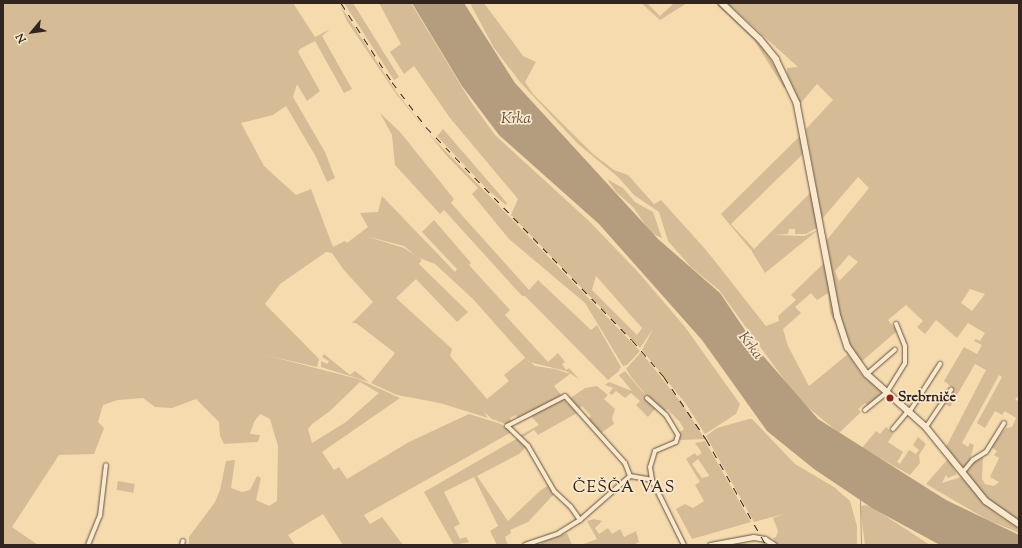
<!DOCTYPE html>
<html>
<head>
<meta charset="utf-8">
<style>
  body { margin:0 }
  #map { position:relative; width:1022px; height:548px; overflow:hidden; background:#f6dbaf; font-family:"Sorts Mill Goudy",serif }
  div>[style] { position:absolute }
  .green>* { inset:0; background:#d5bc96; transform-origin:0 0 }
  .water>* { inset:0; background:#b39d7e }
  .stream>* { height:1px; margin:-0.5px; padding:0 0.5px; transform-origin:0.5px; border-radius:0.5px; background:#b39d7e }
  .roads { filter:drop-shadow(0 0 1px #635242) drop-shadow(0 0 1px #635242) }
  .minor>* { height:4px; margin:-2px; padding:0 2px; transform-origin:2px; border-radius:2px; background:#f9e8cb }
  .tertiary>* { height:5px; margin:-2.5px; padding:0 2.5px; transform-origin:2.5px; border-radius:2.5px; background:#f9e8cb }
  .secondary>* { height:5.5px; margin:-2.75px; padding:0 2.75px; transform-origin:2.75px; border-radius:2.75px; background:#f9e8cb }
  .rail>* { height:1px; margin-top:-0.5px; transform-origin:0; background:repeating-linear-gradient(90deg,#32241e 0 7px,transparent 0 14px) }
  .dots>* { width:11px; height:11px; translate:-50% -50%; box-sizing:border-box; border:2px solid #f9e8cb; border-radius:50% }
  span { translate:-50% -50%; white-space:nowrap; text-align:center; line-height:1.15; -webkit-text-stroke:3.5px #f9e8cb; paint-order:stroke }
  .poi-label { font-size:14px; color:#32241e; font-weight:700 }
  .left { translate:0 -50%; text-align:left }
  .water-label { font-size:15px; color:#5f4e40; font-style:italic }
  .quarter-label { font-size:16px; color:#32241e; letter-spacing:1px }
  .frame { position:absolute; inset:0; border:4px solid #32241e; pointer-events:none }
  .north { position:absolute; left:12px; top:12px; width:40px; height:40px; -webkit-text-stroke:3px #f9e8cb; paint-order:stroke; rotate:241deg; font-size:11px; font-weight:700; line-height:16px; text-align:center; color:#32241e }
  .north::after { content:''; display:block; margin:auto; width:14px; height:18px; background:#32241e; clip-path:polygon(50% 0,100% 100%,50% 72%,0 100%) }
</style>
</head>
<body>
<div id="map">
  <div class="green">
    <i style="clip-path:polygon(evenodd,3px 3px,293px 3px,315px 37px,330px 29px,322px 36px,352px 89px,344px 93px,315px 41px,300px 49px,298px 52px,320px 91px,307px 101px,297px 84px,293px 97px,325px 152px,335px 178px,327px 182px,316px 157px,286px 106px,273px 115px,241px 123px,264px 166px,296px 195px,311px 189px,333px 247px,345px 241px,347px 243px,368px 227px,360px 213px,378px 212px,382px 196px,455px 272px,457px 269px,422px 232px,434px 220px,471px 263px,469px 265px,510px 310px,505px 315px,548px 362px,558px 353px,565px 362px,562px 364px,566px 370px,569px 368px,579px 379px,566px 371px,529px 362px,473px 299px,435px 264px,417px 257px,404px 246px,365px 236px,404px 248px,422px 260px,419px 264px,468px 312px,457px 322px,416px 279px,396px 298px,452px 349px,450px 356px,487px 399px,509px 381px,504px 375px,525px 358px,535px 366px,555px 369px,570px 374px,554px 386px,562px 396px,519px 419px,516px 415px,510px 418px,512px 423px,508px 425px,492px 419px,484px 412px,488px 418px,440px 403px,397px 395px,371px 383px,395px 353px,356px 323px,352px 323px,373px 302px,343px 269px,332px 253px,326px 252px,280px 284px,265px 304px,319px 359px,317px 367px,265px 355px,358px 379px,400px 398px,322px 452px,334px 470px,339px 467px,347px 479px,409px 442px,469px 414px,501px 424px,512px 432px,364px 515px,370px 524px,382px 517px,403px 545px,343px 545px,323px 514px,288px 535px,295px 545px,189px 545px,189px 537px,215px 502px,220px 490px,226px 461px,235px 460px,231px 488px,242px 492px,250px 490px,257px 476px,261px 478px,256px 500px,269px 506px,277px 501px,278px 446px,270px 419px,260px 414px,254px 422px,250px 434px,260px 435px,258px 442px,224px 444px,220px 436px,219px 422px,196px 399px,172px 408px,155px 407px,143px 398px,118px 400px,103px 405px,98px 422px,104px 428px,94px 454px,59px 455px,12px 527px,38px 545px,3px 545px,3px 3px,360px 382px,379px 393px,346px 422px,312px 443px,308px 429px,312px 424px,330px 411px,360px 382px)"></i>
    <i style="clip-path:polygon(344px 3px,353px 3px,399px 77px,394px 80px)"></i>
    <i style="clip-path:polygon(evenodd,379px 3px,411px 3px,471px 102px,495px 135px,590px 222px,638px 272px,685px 327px,740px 404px,736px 414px,705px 434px,686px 404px,642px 350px,653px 329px,640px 348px,511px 215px,518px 199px,450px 118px,414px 66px,404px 74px,390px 52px,401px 44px,379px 3px,596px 276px,642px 328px,637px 335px,592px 290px,596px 276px)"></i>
    <i style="clip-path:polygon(470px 3px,484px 3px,523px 56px,536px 62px,525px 82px,533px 94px,593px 154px,614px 170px,628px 175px,654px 204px,661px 200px,706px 250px,766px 326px,779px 321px,778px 316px,796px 300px,791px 295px,825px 262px,839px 330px,830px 313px,828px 293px,817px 300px,811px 293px,795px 307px,801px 313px,783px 329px,788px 346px,809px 386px,848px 354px,862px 375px,883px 393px,868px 406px,865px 403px,858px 409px,861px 412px,839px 433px,799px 400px,719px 290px,691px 267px,668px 241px,659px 212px,634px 195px,618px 177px,578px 144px,520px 82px,494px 48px)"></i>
    <i style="clip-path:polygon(641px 3px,647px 3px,660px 16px,674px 3px,687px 3px,660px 20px)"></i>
    <i style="clip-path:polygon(715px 3px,718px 3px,761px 45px,787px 85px,784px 88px,754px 40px)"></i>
    <i style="clip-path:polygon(evenodd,727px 3px,1019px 3px,1019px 396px,1015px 399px,1019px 402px,1019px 521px,992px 503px,976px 487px,966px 473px,976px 459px,983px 457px,982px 479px,985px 484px,994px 486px,999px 482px,990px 477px,999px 458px,994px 455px,997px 451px,991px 447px,1006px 428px,1012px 427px,1016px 418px,1005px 411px,1002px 415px,995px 411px,985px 428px,977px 423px,1002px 377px,999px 375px,962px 443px,968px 447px,970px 443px,974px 445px,969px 463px,964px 468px,946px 447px,986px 370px,975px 364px,950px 407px,944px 403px,953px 388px,944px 381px,964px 347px,977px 354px,982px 345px,974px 341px,976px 339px,980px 341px,985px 333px,968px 323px,957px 338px,936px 320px,925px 334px,917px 327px,923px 321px,906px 305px,888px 320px,897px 331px,861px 362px,846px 337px,841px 319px,826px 241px,869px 188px,858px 177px,822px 219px,806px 129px,833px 100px,817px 84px,800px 104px,787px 73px,787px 68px,798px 67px,727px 3px,849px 255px,858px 262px,839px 281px,835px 271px,849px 255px,727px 3px,970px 289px,985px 294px,972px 311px,961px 303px,970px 289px)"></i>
    <i style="clip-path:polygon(340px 5px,397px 93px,428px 133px,640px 351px,627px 365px,623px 366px,585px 303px,509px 239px,472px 194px,478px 188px,446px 155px,397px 95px,347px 21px)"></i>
    <i style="clip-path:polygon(380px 113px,400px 132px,454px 199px,451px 203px,529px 290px,538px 280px,591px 330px,597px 325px,621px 367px,619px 371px,608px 380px,525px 296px,522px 296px,444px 210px,440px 214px,395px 165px,392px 135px)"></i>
    <i style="clip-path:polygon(443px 129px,507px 203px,506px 205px,489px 191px,437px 136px)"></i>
    <i style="clip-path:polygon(802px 134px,806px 151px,731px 224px,754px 249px,813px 190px,818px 227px,806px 234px,795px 234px,795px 229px,789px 229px,788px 234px,773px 235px,804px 236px,818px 230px,765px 273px,751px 250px,721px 214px)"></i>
    <i style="clip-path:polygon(607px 179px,623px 188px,635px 202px,653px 212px,662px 238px,651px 233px,633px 207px,616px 192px)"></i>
    <i style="clip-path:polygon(641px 352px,683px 405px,705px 439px,680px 440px,679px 433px,684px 429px,679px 421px,667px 409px,664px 412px,649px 399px,632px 378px,626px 369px)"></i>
    <i style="clip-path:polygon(324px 354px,350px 375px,355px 371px,369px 382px,321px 367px,321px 361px,327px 364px,329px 361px,322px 357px)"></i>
    <i style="clip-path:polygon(625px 371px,656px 408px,648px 417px,636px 405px,640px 401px,631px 393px,625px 398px,616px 391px,612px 395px,609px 393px,613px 388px,605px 385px,609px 382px,632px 391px,619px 375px)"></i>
    <i style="clip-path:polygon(597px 386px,608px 395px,604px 399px,615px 409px,612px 418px,614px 424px,601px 433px,588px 420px,591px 416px,582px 406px,578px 410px,569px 399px,585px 388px)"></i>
    <i style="clip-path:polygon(563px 399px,577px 413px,538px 435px,534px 430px,522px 438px,519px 436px,539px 425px,530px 415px)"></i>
    <i style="clip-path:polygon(749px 419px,752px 419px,795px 464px,834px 487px,850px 501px,857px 526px,857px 545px,777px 545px,773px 538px,776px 537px,778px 531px,773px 518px,784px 514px,754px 522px,706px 436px,717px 428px)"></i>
    <i style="clip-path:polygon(886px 427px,894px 433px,888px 442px,903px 452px,897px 462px,900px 464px,909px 450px,916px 454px,919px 450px,913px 445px,918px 437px,926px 444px,919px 455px,920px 463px,910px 475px,862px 448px,876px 431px,880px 434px)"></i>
    <i style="clip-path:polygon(518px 438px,526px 447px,519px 454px,477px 476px,508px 521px,541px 490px,549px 485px,555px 493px,528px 522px,510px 530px,511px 533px,505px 537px,508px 545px,497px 545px,490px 531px,498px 526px,474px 477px,444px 492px,460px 524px,454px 527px,460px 539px,466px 537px,469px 542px,454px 545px,424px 492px)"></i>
    <i style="clip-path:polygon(evenodd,705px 441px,751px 522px,692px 539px,676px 509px,685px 504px,693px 508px,704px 501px,695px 485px,700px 482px,686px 459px,695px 453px,697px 456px,702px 453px,695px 443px,705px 441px,698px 459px,709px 475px,709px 476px,702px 478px,692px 464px,698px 459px)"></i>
    <i style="clip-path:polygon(948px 459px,957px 474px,948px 478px,946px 475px,942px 483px,961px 477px,997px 514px,1019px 527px,1019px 533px,986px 519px,926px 484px)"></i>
    <i style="left:118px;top:481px;width:17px;height:9px;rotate:10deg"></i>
    <i style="clip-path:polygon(864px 505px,872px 507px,930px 545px,865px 545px,860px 507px)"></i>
    <i style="clip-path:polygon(594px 519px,602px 521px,595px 528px,599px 534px,608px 528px,612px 534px,620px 529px,624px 537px,636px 531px,639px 542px,633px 545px,581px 545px,597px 539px,587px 521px)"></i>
    <i style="clip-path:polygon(567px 533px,572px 545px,541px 545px,541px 543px)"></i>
  </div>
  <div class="water">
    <i style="clip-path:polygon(412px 3px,464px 3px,515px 83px,658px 239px,720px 293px,759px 351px,818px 419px,946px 500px,1019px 535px,1019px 545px,940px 545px,872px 508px,814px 469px,767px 431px,702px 340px,599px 224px,499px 135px,462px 86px)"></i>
  </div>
  <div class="stream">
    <i style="left:860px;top:500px;width:45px;rotate:88.7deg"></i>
  </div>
  <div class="roads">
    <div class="minor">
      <i style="left:867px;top:374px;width:37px;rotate:-41deg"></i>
      <i style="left:647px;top:398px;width:25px;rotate:42deg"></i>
      <i style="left:666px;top:415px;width:23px;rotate:59deg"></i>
      <i style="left:678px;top:435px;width:7px;rotate:106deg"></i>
      <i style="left:676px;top:442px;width:23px;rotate:157deg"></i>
      <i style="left:655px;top:451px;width:17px;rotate:107deg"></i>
      <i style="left:650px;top:467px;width:13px;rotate:81deg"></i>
      <i style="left:652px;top:480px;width:72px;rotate:63.8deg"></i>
      <i style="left:865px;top:410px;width:28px;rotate:-39deg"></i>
      <i style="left:887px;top:392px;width:34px;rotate:-58deg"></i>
      <i style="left:905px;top:363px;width:17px;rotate:-90deg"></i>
      <i style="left:905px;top:346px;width:24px;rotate:-112deg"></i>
      <i style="left:910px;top:411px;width:56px;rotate:-57.4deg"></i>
      <i style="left:926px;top:427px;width:45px;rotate:-56deg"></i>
      <i style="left:893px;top:429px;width:25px;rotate:-50deg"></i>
      <i style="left:962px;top:473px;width:17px;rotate:-50deg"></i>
      <i style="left:973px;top:460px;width:15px;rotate:-32deg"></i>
      <i style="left:986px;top:452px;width:34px;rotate:-58deg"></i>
      <i style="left:580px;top:520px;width:16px;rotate:-125deg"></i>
      <i style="left:571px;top:507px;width:23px;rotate:-137deg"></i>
      <i style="left:554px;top:491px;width:52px;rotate:-120deg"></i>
      <i style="left:528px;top:446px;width:29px;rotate:-136deg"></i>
      <i style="left:507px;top:426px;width:65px;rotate:-27.3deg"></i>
      <i style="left:565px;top:396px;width:90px;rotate:48.2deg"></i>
      <i style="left:625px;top:463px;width:14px;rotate:69deg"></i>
      <i style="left:88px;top:545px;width:31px;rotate:-68deg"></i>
      <i style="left:100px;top:516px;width:51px;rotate:-83.3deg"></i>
      <i style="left:182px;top:545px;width:4px;rotate:-76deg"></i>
      <i style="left:525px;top:545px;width:36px;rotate:-19deg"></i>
      <i style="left:559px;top:533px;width:25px;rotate:-32deg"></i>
      <i style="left:580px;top:520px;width:67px;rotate:-41.3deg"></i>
      <i style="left:630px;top:476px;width:22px;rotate:10deg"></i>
    </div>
    <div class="tertiary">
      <i style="left:710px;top:545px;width:44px;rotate:-10.5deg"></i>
      <i style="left:753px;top:537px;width:12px;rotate:9deg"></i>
      <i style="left:765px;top:539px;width:11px;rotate:34deg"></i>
    </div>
    <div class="secondary">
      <i style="left:722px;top:3px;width:52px;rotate:43.5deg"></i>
      <i style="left:760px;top:39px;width:26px;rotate:51deg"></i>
      <i style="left:776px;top:59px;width:49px;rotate:64.5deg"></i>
      <i style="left:797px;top:103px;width:218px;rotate:79.2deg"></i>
      <i style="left:838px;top:317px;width:32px;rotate:72deg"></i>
      <i style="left:848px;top:347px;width:33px;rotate:55deg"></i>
      <i style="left:867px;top:374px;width:79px;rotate:41.9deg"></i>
      <i style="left:926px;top:427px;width:95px;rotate:51deg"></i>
      <i style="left:986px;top:501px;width:40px;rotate:34.9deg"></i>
    </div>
  </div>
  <div class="rail">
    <i style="left:341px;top:3px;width:94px;rotate:57.2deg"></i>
    <i style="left:392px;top:82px;width:56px;rotate:52.9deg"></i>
    <i style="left:426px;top:127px;width:296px;rotate:46deg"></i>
    <i style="left:632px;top:340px;width:49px;rotate:49.1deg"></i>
    <i style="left:664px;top:377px;width:75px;rotate:55.9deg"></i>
    <i style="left:706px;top:439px;width:122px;rotate:60.5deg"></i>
  </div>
  <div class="dots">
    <i style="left:890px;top:398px;background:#8f2418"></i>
  </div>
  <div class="poi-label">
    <span class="left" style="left:898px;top:398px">Srebrniče</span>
  </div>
  <div class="water-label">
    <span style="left:516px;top:120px">Krka</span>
    <span style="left:750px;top:346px;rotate:52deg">Krka</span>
  </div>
  <div class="quarter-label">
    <span style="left:624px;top:489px">ČEŠČA VAS</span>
  </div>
  <div class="frame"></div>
  <div class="north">N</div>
</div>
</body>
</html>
